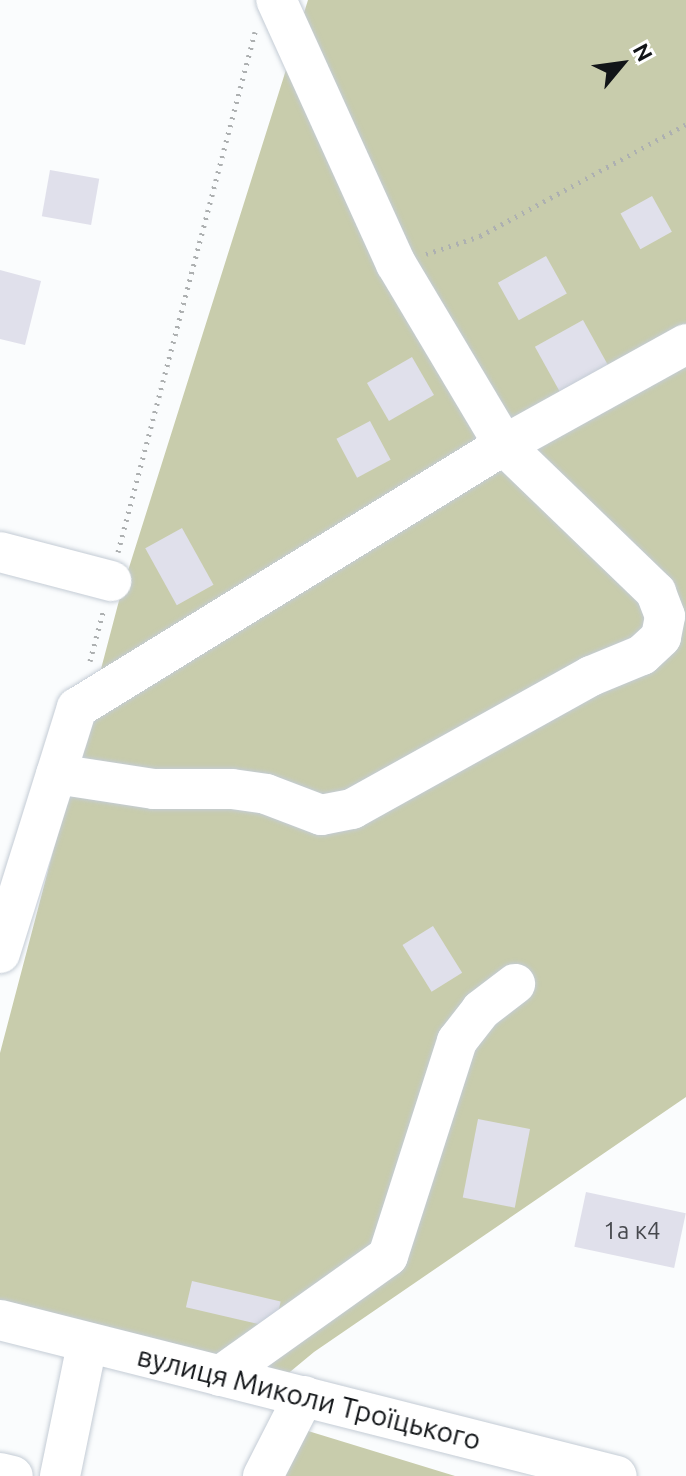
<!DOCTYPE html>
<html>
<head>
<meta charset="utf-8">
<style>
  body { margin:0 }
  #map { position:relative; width:686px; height:1476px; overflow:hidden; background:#fafcfd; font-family:Ubuntu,sans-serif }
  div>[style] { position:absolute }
  .green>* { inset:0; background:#c8ccac }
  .building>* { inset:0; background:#e0e0eb; transform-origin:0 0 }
  .path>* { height:5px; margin-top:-2.5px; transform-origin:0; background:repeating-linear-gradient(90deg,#adb0b1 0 2px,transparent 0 8px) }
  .roads { filter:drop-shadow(0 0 2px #c4ccd5) drop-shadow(0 0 2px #c4ccd5) }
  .minor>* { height:40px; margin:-20px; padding:0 20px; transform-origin:20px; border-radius:20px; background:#fff }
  span { translate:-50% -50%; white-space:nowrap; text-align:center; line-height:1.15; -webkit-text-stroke:7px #fff; paint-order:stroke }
  .number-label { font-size:24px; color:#46484d }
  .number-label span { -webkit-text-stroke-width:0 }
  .street-label { font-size:28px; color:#121518 }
  .north { position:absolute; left:582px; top:24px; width:80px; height:80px; -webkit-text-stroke:6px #fff; paint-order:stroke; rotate:61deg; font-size:22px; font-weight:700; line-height:32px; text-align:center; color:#121518 }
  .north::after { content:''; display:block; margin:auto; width:28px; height:36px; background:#121518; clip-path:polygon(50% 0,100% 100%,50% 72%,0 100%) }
</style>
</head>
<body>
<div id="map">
  <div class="green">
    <i style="clip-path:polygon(308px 0,686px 0,686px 1097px,314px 1352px,279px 1381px,0 1318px,0 1053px,121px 593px)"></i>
    <i style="clip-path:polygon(282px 1423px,455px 1476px,262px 1476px)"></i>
  </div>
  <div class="building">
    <i style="left:50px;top:170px;width:50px;height:47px;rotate:10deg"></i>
    <i style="left:652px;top:196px;width:41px;height:36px;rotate:61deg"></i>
    <i style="left:546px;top:256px;width:43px;height:55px;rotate:61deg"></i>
    <i style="clip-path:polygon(0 270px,41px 281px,25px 345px,0 339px)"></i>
    <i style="left:583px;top:320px;width:52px;height:55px;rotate:61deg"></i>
    <i style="left:412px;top:357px;width:44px;height:52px;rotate:60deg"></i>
    <i style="left:370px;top:421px;width:44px;height:38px;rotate:62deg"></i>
    <i style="left:182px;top:528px;width:65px;height:42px;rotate:61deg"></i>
    <i style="left:433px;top:926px;width:55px;height:36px;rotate:58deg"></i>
    <i style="left:478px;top:1119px;width:53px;height:80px;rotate:11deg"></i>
    <i style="left:586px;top:1192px;width:102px;height:56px;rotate:12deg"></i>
    <i style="left:192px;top:1281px;width:91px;height:27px;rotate:13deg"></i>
  </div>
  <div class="path">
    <i style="left:426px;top:254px;width:57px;rotate:-18.4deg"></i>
    <i style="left:480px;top:236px;width:234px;rotate:-28.5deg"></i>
    <i style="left:118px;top:552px;width:538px;rotate:-75.24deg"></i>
    <i style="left:90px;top:661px;width:51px;rotate:-75.1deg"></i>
  </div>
  <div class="roads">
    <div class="minor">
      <i style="left:0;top:552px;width:115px;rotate:14.6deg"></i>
      <i style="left:56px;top:774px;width:99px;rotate:8.7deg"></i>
      <i style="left:154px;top:789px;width:78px"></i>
      <i style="left:232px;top:789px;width:34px;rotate:8deg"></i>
      <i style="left:266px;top:794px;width:59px;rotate:20.9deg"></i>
      <i style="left:321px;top:815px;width:32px;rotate:-11deg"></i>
      <i style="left:352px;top:809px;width:274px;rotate:-29.1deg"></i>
      <i style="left:591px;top:676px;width:55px;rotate:-22.4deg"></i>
      <i style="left:642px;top:655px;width:26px;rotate:-43deg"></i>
      <i style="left:661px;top:637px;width:21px;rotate:-79deg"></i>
      <i style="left:665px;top:616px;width:26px;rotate:-111deg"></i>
      <i style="left:656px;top:592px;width:211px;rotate:-136deg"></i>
      <i style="left:504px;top:445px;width:211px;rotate:-120.8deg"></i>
      <i style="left:396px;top:264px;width:290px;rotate:-114.4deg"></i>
      <i style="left:0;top:953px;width:257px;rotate:-72.6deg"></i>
      <i style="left:77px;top:708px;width:501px;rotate:-31.63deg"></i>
      <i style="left:504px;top:445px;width:208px;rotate:-29deg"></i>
      <i style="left:0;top:1320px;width:636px;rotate:14.19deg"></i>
      <i style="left:220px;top:1376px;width:206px;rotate:-35.5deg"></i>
      <i style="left:388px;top:1256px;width:226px;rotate:-72.2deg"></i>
      <i style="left:457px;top:1041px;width:39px;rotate:-52deg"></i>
      <i style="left:481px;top:1010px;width:43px;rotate:-37.4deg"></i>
      <i style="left:0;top:1473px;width:13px;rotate:13deg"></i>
      <i style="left:60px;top:1476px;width:135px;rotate:-78.4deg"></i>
      <i style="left:263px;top:1476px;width:90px;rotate:-62.9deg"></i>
    </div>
  </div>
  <div class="number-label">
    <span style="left:632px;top:1231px">1а к4</span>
  </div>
  <div class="street-label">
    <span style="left:309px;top:1398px;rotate:14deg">вулиця Миколи Троїцького</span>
  </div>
  <div class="north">N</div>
</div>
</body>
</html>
